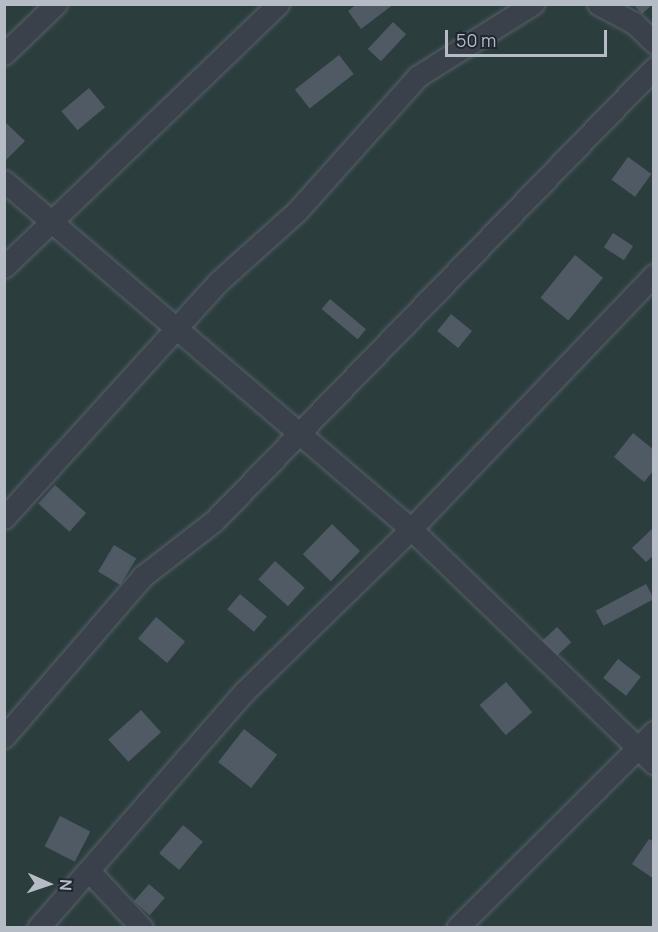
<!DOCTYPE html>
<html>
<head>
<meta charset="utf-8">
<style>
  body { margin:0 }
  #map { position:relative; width:658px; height:932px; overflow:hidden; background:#26303a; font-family:Manrope,sans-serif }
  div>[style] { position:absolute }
  .green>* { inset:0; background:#2b3e3d; transform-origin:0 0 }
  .building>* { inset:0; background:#4f5a65; transform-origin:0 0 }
  .roads { filter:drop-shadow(0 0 2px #585f69) drop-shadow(0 0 2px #585f69) }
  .street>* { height:21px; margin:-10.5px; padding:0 10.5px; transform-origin:10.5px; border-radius:10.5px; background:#3a414b }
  span { translate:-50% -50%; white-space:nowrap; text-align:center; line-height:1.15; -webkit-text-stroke:4.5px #1f2630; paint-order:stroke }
  .frame { position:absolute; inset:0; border:6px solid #b5bcc6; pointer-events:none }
  .north { position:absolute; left:18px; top:854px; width:60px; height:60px; -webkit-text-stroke:4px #1f2630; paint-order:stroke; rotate:93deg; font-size:16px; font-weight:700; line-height:24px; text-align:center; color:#b5bcc6 }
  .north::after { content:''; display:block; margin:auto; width:21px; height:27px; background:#b5bcc6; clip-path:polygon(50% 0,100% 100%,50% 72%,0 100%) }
  .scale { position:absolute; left:445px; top:30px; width:162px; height:27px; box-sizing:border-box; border:3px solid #b5bcc6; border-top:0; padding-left:8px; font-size:18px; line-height:21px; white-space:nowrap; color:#b5bcc6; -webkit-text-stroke:4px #1f2630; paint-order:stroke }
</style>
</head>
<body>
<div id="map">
  <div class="green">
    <i style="left:5px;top:5px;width:648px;height:922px"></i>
  </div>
  <div class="building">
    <i style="clip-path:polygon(357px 4px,394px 4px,361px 29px,348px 11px)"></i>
    <i style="clip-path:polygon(633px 4px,653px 4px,642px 14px)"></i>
    <i style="left:393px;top:22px;width:18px;height:37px;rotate:43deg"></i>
    <i style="left:339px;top:55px;width:24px;height:56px;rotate:52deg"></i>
    <i style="left:89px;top:88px;width:25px;height:36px;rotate:50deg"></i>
    <i style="clip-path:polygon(4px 121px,25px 141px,4px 162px)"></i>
    <i style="left:628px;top:157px;width:29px;height:28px;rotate:36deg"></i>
    <i style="left:613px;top:233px;width:24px;height:17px;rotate:33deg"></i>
    <i style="left:575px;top:255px;width:36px;height:55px;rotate:39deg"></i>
    <i style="left:330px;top:299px;width:47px;height:13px;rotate:40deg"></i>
    <i style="left:451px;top:314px;width:27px;height:22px;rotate:39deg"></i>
    <i style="clip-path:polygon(633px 433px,654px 450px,654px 470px,644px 482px,614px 457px)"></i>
    <i style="left:55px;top:485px;width:42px;height:25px;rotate:42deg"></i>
    <i style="left:332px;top:524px;width:39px;height:42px;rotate:44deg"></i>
    <i style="clip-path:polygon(654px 527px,654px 555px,646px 562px,632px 548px)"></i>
    <i style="left:114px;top:545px;width:26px;height:31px;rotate:31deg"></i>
    <i style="left:275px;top:561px;width:40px;height:25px;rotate:42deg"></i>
    <i style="left:646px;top:584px;width:17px;height:57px;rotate:62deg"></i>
    <i style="left:240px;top:594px;width:35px;height:20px;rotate:40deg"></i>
    <i style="left:156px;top:617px;width:38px;height:28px;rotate:40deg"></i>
    <i style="left:557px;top:627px;width:21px;height:22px;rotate:47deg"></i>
    <i style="left:618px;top:659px;width:29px;height:24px;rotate:38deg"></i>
    <i style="left:506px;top:682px;width:40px;height:35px;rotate:49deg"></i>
    <i style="left:141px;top:710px;width:30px;height:44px;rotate:48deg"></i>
    <i style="left:244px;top:729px;width:42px;height:42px;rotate:38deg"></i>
    <i style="left:60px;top:816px;width:34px;height:34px;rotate:27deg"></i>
    <i style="left:183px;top:825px;width:26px;height:37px;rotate:40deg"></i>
    <i style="clip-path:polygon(649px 839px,654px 842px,654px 879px,632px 864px)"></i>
    <i style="left:149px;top:884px;width:21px;height:23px;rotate:41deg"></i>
  </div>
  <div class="roads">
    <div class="street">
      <i style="left:598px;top:4px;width:41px;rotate:27.8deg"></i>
      <i style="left:634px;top:23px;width:28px;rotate:44deg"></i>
      <i style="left:4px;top:54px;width:72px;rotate:-43.9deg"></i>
      <i style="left:4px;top:181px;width:535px;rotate:40.53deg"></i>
      <i style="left:411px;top:529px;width:338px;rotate:44deg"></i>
      <i style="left:4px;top:267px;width:380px;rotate:-43.8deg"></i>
      <i style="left:4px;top:518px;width:319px;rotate:-47.8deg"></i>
      <i style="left:218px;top:282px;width:106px;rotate:-41.9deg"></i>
      <i style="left:297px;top:211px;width:181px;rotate:-48.1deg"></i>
      <i style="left:418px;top:76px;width:136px;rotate:-32.1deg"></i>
      <i style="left:4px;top:737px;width:213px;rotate:-49.2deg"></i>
      <i style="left:143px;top:576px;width:90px;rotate:-37.8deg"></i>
      <i style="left:214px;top:521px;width:632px;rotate:-45.83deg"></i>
      <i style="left:89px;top:871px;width:78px;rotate:47.1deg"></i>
      <i style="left:38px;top:928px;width:315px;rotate:-48.9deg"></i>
      <i style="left:245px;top:691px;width:232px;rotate:-44.3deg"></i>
      <i style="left:411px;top:529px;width:352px;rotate:-46.3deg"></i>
      <i style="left:457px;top:928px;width:278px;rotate:-44.9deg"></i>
    </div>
  </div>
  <div class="frame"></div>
  <div class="north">N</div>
  <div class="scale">50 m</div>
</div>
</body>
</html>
